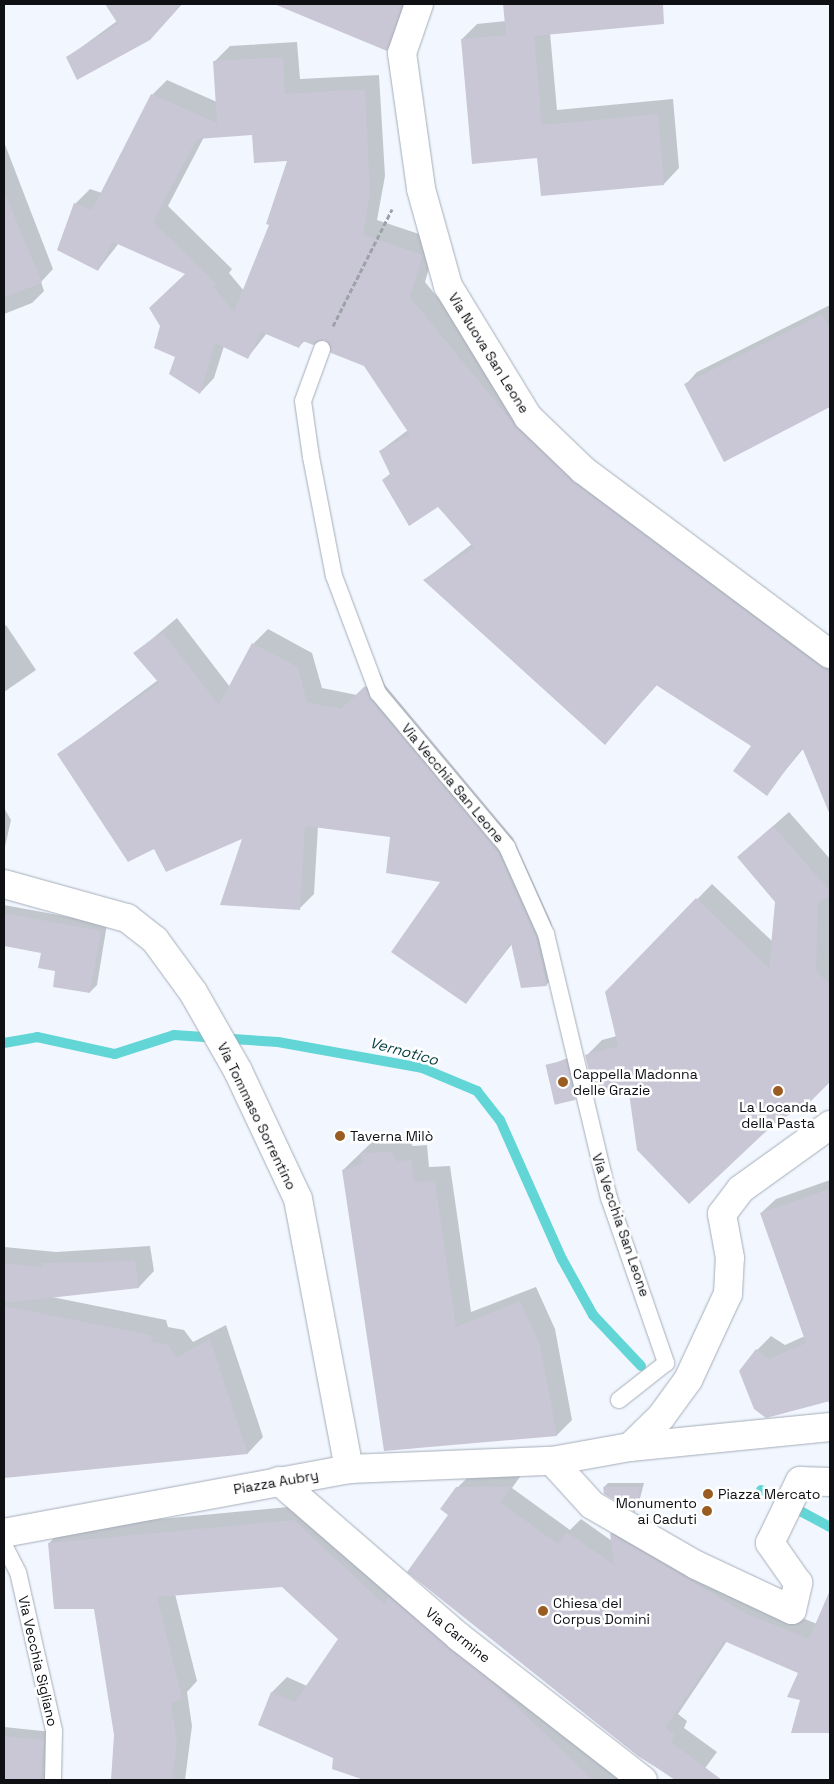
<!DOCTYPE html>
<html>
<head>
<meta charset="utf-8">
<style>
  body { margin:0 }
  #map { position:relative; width:834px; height:1784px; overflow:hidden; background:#f2f7ff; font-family:"Space Grotesk",sans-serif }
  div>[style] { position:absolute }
  .shadow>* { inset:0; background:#0003 }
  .stream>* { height:10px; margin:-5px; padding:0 5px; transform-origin:5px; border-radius:5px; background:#62d6d6 }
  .building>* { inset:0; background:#c9c7d5; transform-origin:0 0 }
  .path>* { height:3px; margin-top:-1.5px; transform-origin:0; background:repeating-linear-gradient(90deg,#9da1a8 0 5px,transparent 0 7.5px) }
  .roads { filter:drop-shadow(0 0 1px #a5adb8) drop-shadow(0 0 1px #a5adb8) }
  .lane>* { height:16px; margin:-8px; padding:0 8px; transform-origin:8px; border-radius:8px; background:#fff }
  .street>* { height:28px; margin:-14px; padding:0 14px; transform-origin:14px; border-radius:14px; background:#fff }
  .secondary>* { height:28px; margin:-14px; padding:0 14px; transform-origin:14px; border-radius:14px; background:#fff }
  .dots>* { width:14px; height:14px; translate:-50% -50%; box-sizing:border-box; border:2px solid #fff; border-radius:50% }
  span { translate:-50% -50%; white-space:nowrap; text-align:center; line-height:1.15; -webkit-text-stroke:5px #fff; paint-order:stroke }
  .street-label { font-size:14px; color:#0e1014 }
  .poi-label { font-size:14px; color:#0e1014 }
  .left { translate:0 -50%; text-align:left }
  .right { translate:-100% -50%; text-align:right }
  .water-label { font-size:15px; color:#053e3f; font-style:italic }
  .frame { position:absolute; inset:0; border:5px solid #0e1014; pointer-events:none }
</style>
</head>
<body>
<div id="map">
  <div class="shadow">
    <i style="clip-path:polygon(107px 4px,182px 4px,162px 26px,68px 57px,117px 21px)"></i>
    <i style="clip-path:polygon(300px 4px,413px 4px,402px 34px,387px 50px,296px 12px)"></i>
    <i style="clip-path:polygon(504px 4px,643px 4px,644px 10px,550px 33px,557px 110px,673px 99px,679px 168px,664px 184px,539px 156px,462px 39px,477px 24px,506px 21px)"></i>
    <i style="clip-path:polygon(evenodd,297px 42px,300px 79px,379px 75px,385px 176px,377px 220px,437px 240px,425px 282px,532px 413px,830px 650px,830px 812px,803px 749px,766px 794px,752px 746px,657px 685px,605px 743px,424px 580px,472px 544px,438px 505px,384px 480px,391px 473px,380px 451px,408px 430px,365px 365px,326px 338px,305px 341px,298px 347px,267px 333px,248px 357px,224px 346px,214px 378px,200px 393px,186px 273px,119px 243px,98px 270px,59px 250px,75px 204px,90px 189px,102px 193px,152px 95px,167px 80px,217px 102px,215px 61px,230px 46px,297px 42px,253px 134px,289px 160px,271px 224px,244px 291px,229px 273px,232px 269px,168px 206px,204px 137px,253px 134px)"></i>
    <i style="clip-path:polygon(4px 142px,53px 269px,41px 282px,44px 291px,32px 303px,4px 314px)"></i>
    <i style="clip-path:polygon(830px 305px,830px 406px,724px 460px,686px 384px,697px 372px)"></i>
    <i style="clip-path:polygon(177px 618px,230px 687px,253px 644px,268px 629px,312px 653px,322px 688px,357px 695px,380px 673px,385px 685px,513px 838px,551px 922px,561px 970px,546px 985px,512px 944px,466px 1003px,442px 881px,392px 836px,318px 826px,314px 894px,299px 909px,244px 836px,154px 847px,59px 754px,158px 680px,135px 653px)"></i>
    <i style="clip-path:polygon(6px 625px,36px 670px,4px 692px,4px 627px)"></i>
    <i style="clip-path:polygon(4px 808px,11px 820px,4px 851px)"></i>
    <i style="clip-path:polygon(789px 812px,830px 859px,830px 1080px,809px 1102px,629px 1085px,587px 1055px,602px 1040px,617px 1036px,606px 993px,712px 884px,773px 942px,777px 901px,738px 857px)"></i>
    <i style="clip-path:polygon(4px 905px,107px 924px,97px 985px,90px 992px,57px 970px,42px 952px,4px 945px)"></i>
    <i style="clip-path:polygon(570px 1057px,579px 1095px,575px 1099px,548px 1066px)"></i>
    <i style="clip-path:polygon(405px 1137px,413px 1146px,427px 1145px,429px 1167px,450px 1166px,471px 1312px,536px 1287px,555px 1329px,572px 1420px,557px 1435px,385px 1449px,343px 1170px,376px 1138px)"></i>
    <i style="clip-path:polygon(830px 1180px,830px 1406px,828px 1400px,766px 1416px,757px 1350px,771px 1336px,785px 1345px,805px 1336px,761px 1213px,776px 1199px)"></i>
    <i style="clip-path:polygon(150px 1246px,154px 1271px,139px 1287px,52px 1297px,166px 1320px,168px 1327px,184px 1330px,193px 1342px,226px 1325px,263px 1437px,248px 1453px,4px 1476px,4px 1247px,56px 1252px)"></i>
    <i style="clip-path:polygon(471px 1474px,522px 1474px,512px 1488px,570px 1530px,581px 1519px,612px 1541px,611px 1534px,624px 1520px,761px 1601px,817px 1624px,830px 1592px,830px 1732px,793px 1732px,802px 1699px,799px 1672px,727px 1641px,678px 1714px,687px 1721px,684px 1728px,717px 1752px,700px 1775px,694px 1780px,675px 1780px,639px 1755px,450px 1514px,457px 1488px)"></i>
    <i style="clip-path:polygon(608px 1483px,644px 1483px,638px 1506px,634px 1510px,604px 1487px)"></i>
    <i style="clip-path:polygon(309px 1505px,625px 1780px,459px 1780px,445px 1768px,437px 1780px,368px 1780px,333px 1768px,334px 1758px,259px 1724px,272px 1692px,287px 1677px,307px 1686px,340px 1639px,282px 1585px,175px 1594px,197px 1681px,187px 1692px,192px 1726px,185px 1780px,112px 1780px,115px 1734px,95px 1607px,49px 1543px,65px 1528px)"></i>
    <i style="clip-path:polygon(4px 1727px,52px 1732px,46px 1780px,4px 1780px)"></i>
  </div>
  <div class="stream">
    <i style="left:4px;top:1043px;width:34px;rotate:-10deg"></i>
    <i style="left:37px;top:1037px;width:80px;rotate:12.3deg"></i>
    <i style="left:115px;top:1054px;width:62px;rotate:-17.9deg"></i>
    <i style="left:174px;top:1035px;width:104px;rotate:3.9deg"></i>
    <i style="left:278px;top:1042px;width:146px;rotate:10.2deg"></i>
    <i style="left:422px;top:1068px;width:60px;rotate:22.7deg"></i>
    <i style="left:477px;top:1091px;width:37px;rotate:52deg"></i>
    <i style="left:500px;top:1120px;width:152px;rotate:66deg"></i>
    <i style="left:562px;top:1259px;width:64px;rotate:61deg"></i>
    <i style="left:593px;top:1315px;width:70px;rotate:46.7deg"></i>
    <i style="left:761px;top:1490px;width:78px;rotate:28.2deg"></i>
  </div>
  <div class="building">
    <i style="clip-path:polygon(105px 4px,182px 4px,150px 40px,77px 80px,66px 57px,118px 24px)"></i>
    <i style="clip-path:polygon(274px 4px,403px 4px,387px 51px)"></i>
    <i style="clip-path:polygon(503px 4px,663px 4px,664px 24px,534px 36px,542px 125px,658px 114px,664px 185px,541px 196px,537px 158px,472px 164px,461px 39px,506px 35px)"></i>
    <i style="clip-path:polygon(evenodd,283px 57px,285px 94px,365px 89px,370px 192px,363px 235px,423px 255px,410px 297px,517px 428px,574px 482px,830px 674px,830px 815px,802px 747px,767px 796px,733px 771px,751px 746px,656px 685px,605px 745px,423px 580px,474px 548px,438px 507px,409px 526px,382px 480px,390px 474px,379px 451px,410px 435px,364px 366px,331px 353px,325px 340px,313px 345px,303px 341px,299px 348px,261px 332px,248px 359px,215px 343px,200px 394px,169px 374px,175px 357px,154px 348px,160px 326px,149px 308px,185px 274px,113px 242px,98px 271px,57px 250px,74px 203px,92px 210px,151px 94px,217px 123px,213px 61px,283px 57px,252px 135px,254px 163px,287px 161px,266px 224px,269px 225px,234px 312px,213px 286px,218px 285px,153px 222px,197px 139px,252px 135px)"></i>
    <i style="clip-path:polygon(4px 191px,42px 283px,4px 297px)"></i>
    <i style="clip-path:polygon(822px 314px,830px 330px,830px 407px,724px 462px,684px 384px)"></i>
    <i style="clip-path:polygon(162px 632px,219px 705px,252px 643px,298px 667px,307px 702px,341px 709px,365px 686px,370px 699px,498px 852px,536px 937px,547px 986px,521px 988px,511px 943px,466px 1004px,391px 952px,440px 882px,386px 873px,390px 837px,305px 826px,300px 910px,220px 905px,242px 839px,166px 872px,154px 849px,128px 862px,57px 754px,159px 683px,133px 653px)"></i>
    <i style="clip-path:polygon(773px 826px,830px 891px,830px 897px,818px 902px,816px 971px,830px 984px,830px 1082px,809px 1103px,775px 1123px,689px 1204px,637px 1150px,628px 1086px,595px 1095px,585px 1055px,618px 1046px,605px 992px,696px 898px,769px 968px,775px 902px,737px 857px)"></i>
    <i style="clip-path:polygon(4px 913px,101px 931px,90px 993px,53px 987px,55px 971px,38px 968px,41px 953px,4px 946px)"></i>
    <i style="left:566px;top:1060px;width:41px;height:21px;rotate:77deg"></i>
    <i style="clip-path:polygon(390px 1152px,397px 1161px,412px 1160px,414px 1182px,435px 1181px,456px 1327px,520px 1301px,540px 1345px,557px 1436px,384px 1451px,342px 1170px,362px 1164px,360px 1153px)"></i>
    <i style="clip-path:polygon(830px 1189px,830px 1401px,766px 1418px,754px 1409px,739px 1371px,756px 1349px,769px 1359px,806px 1343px,760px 1213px)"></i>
    <i style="clip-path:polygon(135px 1261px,139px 1288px,4px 1303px,4px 1263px,43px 1267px,43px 1263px)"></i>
    <i style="clip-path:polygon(4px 1306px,151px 1335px,152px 1342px,168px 1345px,177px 1357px,210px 1339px,248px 1454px,4px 1478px)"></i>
    <i style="clip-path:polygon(456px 1487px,511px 1487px,500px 1502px,558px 1544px,567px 1532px,614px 1565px,610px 1533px,747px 1614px,809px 1639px,830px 1590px,830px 1733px,791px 1733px,800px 1700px,787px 1697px,798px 1673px,724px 1641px,665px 1728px,675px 1735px,671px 1742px,722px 1780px,676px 1780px,638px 1756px,407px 1572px,448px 1515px,440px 1509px)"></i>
    <i style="clip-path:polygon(603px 1487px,641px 1487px,635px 1512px,604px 1494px)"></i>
    <i style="clip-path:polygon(294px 1520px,384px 1604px,389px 1597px,488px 1679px,593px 1780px,364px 1780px,332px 1769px,333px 1758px,258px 1725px,271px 1692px,295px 1702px,338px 1639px,282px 1587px,157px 1597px,182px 1698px,171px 1703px,177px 1742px,172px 1780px,111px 1780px,114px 1735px,94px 1609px,54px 1609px,48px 1543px)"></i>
    <i style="clip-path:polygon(4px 1736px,44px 1740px,40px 1780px,4px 1780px)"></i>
  </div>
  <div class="path">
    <i style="left:333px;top:326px;width:131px;rotate:-63.2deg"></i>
  </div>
  <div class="roads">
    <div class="lane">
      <i style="left:322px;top:349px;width:55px;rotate:110.1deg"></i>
      <i style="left:303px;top:401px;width:57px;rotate:81.9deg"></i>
      <i style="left:311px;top:457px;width:121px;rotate:79.1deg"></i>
      <i style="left:334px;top:576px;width:125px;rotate:69.4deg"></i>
      <i style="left:378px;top:693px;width:201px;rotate:50deg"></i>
      <i style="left:507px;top:847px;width:95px;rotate:65.9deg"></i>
      <i style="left:546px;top:934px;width:271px;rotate:76.6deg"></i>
      <i style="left:609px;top:1198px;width:175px;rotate:70.9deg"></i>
      <i style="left:666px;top:1363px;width:60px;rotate:141.8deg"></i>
      <i style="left:4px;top:1545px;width:30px;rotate:63deg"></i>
      <i style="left:18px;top:1572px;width:163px;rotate:77.2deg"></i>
      <i style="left:54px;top:1731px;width:49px;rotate:91.2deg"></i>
    </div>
    <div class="street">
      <i style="left:630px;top:1447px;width:43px;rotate:-44.1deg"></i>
      <i style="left:661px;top:1417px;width:46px;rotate:-53.9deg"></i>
      <i style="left:688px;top:1380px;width:95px;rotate:-65.1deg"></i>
      <i style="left:728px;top:1294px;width:36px;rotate:-87deg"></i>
      <i style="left:730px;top:1258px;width:45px;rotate:-100.3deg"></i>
      <i style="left:722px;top:1214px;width:31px;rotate:-53deg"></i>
      <i style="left:741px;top:1189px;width:110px;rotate:-35.7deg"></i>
      <i style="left:552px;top:1461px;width:59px;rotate:47.7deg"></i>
      <i style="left:592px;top:1505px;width:120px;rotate:30deg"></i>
      <i style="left:696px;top:1565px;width:106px;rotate:25.1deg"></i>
      <i style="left:792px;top:1610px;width:28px;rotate:-77deg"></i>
      <i style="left:798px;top:1583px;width:49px;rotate:-125deg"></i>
      <i style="left:770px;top:1543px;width:69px;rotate:-64.2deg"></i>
      <i style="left:800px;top:1481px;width:30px;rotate:2deg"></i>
      <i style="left:279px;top:1481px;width:238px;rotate:40.9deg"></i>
      <i style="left:459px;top:1637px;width:233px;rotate:37.9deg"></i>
    </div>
    <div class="secondary">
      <i style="left:419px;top:4px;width:52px;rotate:109.1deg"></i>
      <i style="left:402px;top:53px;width:137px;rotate:82deg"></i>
      <i style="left:421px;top:189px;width:101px;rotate:74.4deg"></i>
      <i style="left:448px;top:286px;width:153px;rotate:58.6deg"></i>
      <i style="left:528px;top:417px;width:76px;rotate:43.9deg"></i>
      <i style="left:583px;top:470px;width:308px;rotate:36.7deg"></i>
      <i style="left:4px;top:884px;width:128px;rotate:15.5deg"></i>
      <i style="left:127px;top:918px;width:36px;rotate:38deg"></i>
      <i style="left:155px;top:940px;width:64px;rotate:53.8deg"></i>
      <i style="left:193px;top:992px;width:91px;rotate:60.3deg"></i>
      <i style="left:238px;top:1071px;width:141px;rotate:64.9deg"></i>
      <i style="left:298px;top:1199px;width:275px;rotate:79.3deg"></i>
      <i style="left:4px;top:1533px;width:351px;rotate:-10.5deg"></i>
      <i style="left:349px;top:1469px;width:203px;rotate:-2.3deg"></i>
      <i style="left:552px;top:1461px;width:79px;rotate:-10.2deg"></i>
      <i style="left:630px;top:1447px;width:201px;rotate:-5.7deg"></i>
    </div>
  </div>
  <div class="dots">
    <i style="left:563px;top:1082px;background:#9a5c21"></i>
    <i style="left:778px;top:1091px;background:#9a5c21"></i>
    <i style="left:340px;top:1136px;background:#9a5c21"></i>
    <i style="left:708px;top:1494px;background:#9a5c21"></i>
    <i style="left:707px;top:1511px;background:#9a5c21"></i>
    <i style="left:543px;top:1611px;background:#9a5c21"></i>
  </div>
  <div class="street-label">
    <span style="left:489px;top:353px;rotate:58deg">Via Nuova San Leone</span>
    <span style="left:453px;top:783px;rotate:50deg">Via Vecchia San Leone</span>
    <span style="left:257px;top:1116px;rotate:64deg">Via Tommaso Sorrentino</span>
    <span style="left:621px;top:1225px;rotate:71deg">Via Vecchia San Leone</span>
    <span style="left:276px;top:1482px;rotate:-10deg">Piazza Aubry</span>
    <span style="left:458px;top:1635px;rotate:39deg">Via Carmine</span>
    <span style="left:38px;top:1661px;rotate:77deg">Via Vecchia Sigliano</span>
  </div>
  <div class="poi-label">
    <span class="left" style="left:573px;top:1082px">Cappella Madonna<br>delle Grazie</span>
    <span style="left:778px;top:1115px">La Locanda<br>della Pasta</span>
    <span class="left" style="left:350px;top:1136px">Taverna Milò</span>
    <span class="left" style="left:718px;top:1494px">Piazza Mercato</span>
    <span class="right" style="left:697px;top:1511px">Monumento<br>ai Caduti</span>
    <span class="left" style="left:553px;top:1611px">Chiesa del<br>Corpus Domini</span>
  </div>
  <div class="water-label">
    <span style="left:404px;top:1051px;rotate:15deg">Vernotico</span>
  </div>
  <div class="frame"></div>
</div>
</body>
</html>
